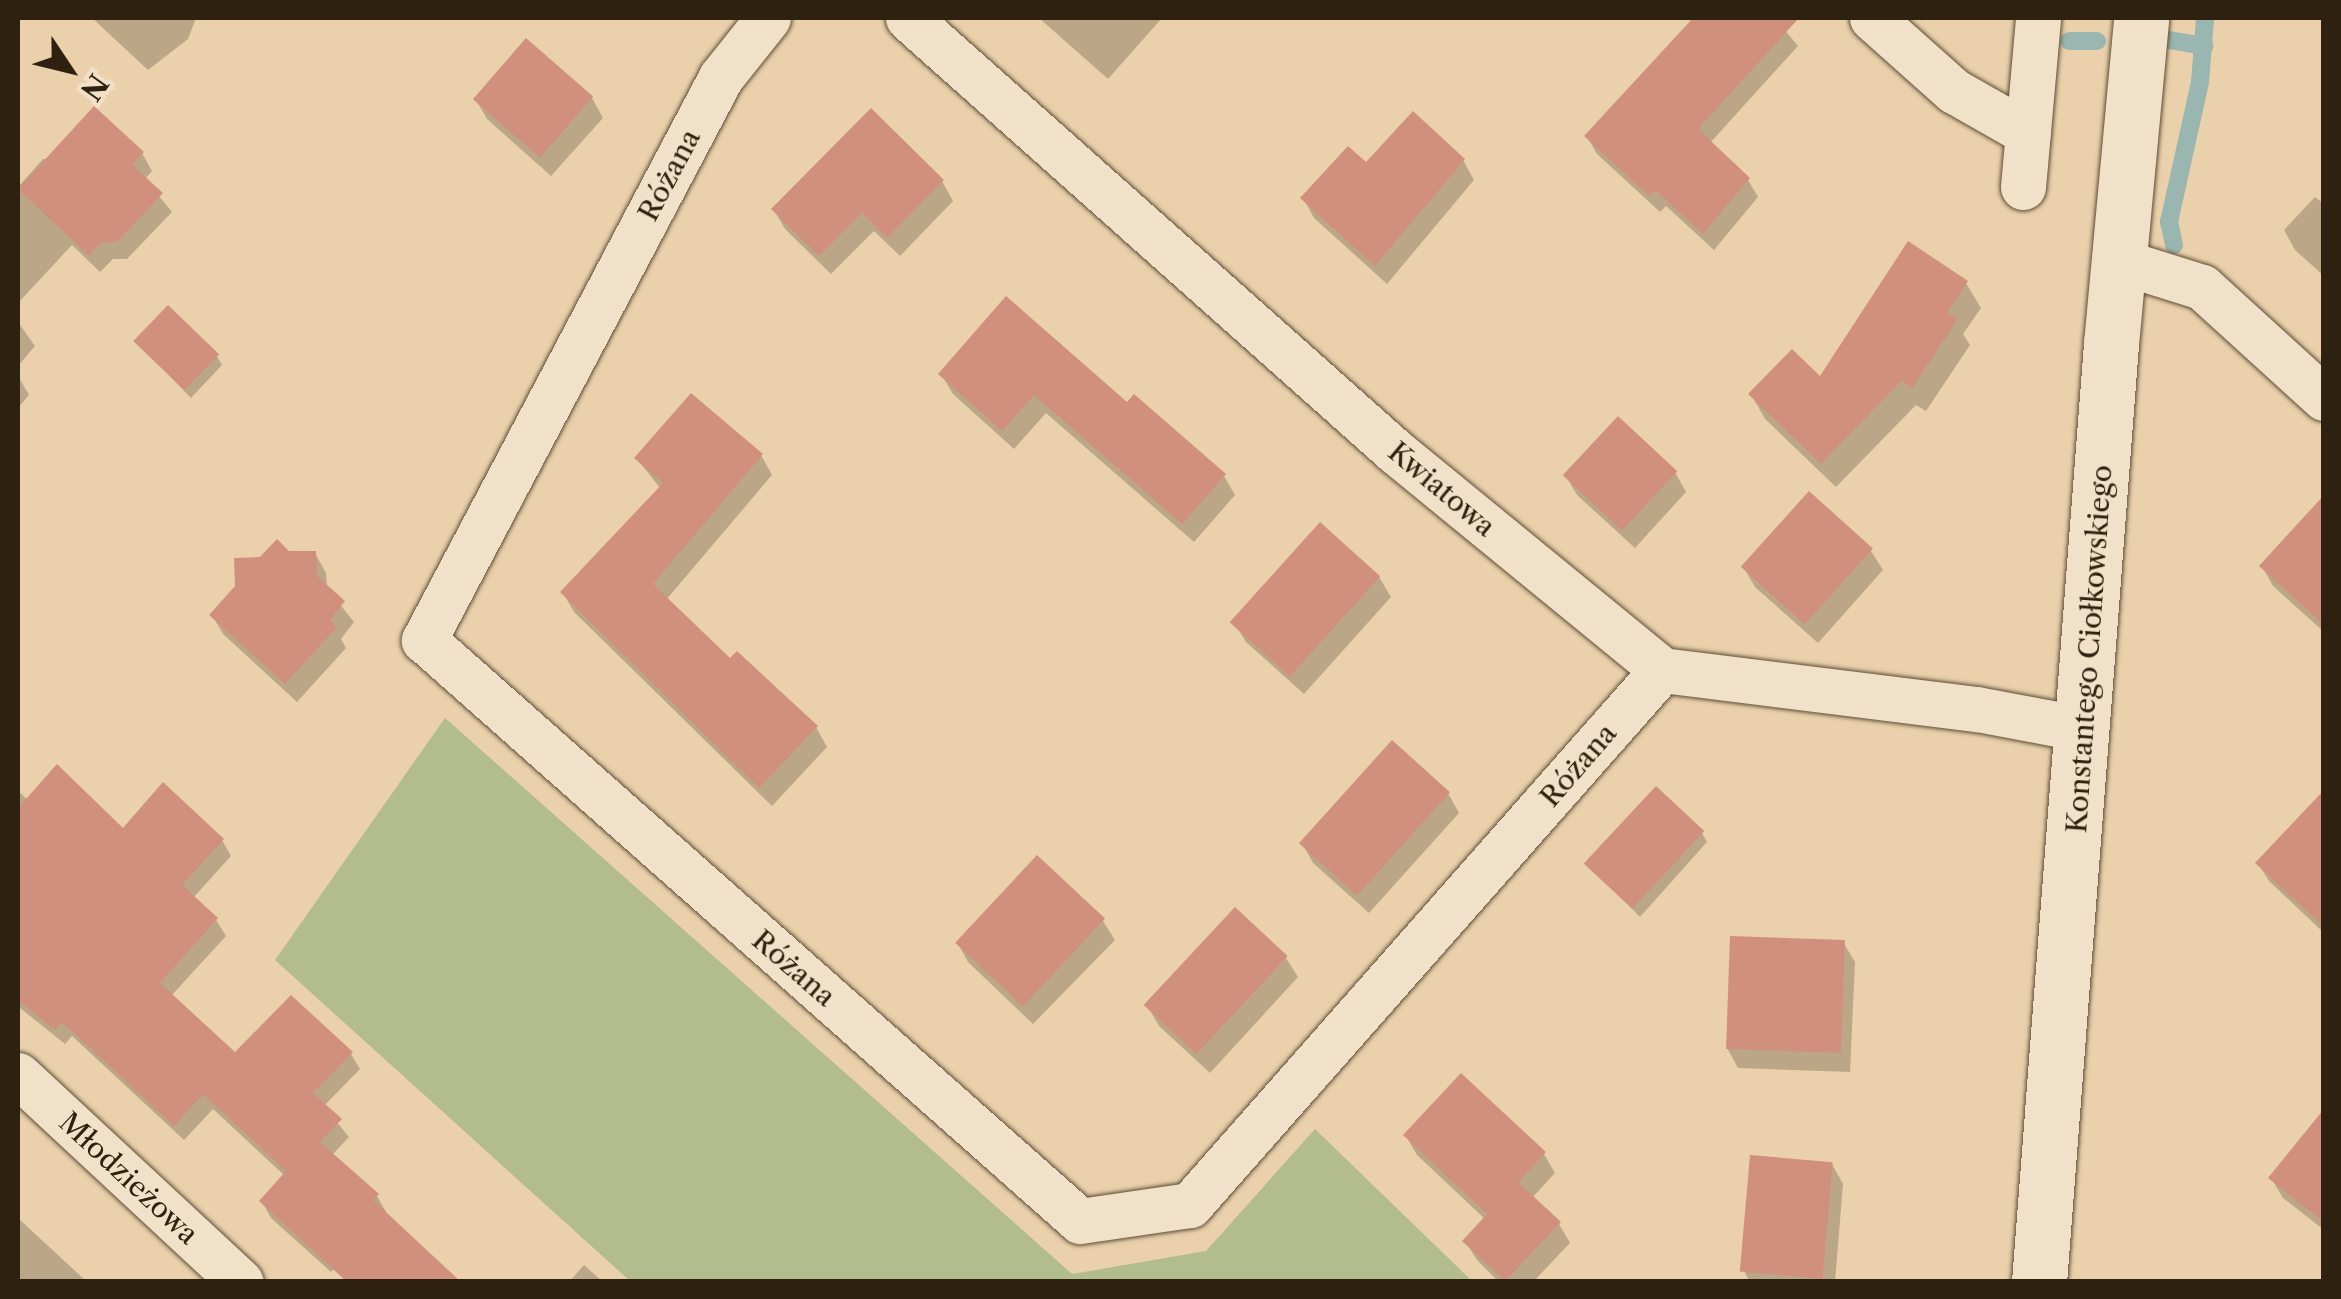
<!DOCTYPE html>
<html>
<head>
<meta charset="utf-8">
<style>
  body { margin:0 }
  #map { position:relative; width:2341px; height:1299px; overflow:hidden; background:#ead1ab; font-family:"Libre Caslon Text",serif }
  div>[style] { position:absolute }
  .green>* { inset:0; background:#b2bc8c }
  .shadow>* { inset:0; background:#0003 }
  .stream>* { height:18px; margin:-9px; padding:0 9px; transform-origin:9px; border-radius:9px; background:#99b6b0 }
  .building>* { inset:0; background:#d18f7e; transform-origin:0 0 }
  .roads { filter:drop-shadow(0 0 2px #5d4d36) drop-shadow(0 0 2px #5d4d36) }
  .street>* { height:45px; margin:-22.5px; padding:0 22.5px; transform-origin:22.5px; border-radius:22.5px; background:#f1e1c8 }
  .secondary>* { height:55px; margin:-27.5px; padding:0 27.5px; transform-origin:27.5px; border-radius:27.5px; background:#f1e1c8 }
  span { translate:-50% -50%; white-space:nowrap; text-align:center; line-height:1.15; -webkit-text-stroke:9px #f1e1c8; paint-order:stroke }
  .street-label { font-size:28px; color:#2e210f }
  .frame { position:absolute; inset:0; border:20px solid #2e210f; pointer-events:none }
  .north { position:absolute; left:20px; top:20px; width:100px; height:100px; -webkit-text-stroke:8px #f1e1c8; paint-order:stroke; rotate:125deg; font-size:28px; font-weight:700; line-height:40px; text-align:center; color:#2e210f }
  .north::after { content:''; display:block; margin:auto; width:35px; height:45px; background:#2e210f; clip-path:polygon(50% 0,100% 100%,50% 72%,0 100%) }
</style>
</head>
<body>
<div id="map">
  <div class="green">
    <i style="clip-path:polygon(445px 718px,1072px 1274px,1206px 1251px,1315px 1129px,1472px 1281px,630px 1281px,275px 960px)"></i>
  </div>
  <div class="shadow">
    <i style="clip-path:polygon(92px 18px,196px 18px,188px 39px,148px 70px)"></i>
    <i style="clip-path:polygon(1039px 18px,1162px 18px,1108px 79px)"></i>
    <i style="clip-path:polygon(1696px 18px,1775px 18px,1798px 46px,1710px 143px,1748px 180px,1758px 197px,1714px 250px,1666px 206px,1660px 212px,1597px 154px,1587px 137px)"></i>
    <i style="clip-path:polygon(592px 98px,603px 118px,551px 176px,487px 119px,476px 100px)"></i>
    <i style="clip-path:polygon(142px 153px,152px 171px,145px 179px,172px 212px,127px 259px,113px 259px,100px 272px,72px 245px,18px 303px,18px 187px,43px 159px)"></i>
    <i style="clip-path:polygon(1463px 160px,1474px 180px,1387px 284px,1314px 218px,1303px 198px,1366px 165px)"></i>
    <i style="clip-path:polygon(942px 181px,953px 201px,900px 256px,874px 231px,831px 274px,785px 229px,774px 210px)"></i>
    <i style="clip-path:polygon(2315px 197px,2324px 204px,2324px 276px,2295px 250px,2284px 230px)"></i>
    <i style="clip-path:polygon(1966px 283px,1981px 308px,1963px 334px,1970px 345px,1926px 411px,1916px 405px,1836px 487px,1765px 419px,1751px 394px,1821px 380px)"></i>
    <i style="clip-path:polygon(18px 322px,35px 346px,18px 366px)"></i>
    <i style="clip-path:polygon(137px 342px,217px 356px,222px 365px,191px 398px)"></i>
    <i style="clip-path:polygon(941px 374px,1127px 406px,1224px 476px,1235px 495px,1194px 542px,1046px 413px,1014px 449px,953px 394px)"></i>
    <i style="clip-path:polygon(18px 376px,29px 395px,18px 408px)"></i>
    <i style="clip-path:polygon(761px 455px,772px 475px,666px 600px,730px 662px,816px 727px,827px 747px,772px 806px,574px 612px,563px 593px,661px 489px,637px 459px)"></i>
    <i style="clip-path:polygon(1675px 472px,1686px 492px,1635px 548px,1577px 495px,1566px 476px)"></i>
    <i style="clip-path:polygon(2324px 508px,2324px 632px,2273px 586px,2262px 566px)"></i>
    <i style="clip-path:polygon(1871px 551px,1883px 570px,1818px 643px,1755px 587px,1744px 568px)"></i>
    <i style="clip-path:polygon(288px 553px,315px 553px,326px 573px,327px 588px,354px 622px,341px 639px,346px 648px,297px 702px,223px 634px,212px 615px)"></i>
    <i style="clip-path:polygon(1379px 577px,1391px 597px,1304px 694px,1246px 642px,1234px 623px)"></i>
    <i style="clip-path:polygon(18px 791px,28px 800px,123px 832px,222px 840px,231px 856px,193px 898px,216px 920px,226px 936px,171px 996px,235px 1055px,351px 1054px,360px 1069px,324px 1106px,349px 1137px,332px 1155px,377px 1196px,386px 1212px,331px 1272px,271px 1218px,262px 1202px,285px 1176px,213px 1109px,184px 1140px,72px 1036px,65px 1044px,20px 1008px,18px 983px,57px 933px,18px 896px)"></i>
    <i style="clip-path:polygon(2324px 791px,2324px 933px,2269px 881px,2258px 863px)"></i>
    <i style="clip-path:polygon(1448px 793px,1459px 813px,1369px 913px,1313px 863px,1302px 843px)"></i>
    <i style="clip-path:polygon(1702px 833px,1707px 842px,1640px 917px,1589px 865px)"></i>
    <i style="clip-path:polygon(1037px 858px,1103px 921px,1115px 940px,1033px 1024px,968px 962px,957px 942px)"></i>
    <i style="clip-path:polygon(1843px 942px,1855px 962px,1850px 1072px,1738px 1068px,1727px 1048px)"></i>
    <i style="clip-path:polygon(1286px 958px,1298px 977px,1210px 1073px,1159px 1026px,1148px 1007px)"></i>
    <i style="clip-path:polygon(2324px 1113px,2324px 1230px,2283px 1198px,2271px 1178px)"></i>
    <i style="clip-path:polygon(1406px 1136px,1544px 1154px,1555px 1173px,1532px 1198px,1559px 1224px,1570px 1243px,1533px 1282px,1499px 1282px,1477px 1260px,1465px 1241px,1485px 1219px,1417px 1155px)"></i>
    <i style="clip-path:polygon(1832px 1164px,1843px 1184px,1835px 1282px,1750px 1282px,1744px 1271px)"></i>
    <i style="clip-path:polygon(18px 1218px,87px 1282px,18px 1282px)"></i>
    <i style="clip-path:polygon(584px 1265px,603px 1282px,569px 1282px)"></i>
  </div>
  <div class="stream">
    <i style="left:2164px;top:39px;width:41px;rotate:9.9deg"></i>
    <i style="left:2069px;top:41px;width:28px"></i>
    <i style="left:2174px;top:245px;width:24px;rotate:-102deg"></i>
    <i style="left:2169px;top:222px;width:143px;rotate:-77.5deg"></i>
    <i style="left:2200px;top:82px;width:64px;rotate:-85.5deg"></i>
  </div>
  <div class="building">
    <i style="clip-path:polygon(1693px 18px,1799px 18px,1698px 129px,1750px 178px,1703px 234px,1655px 190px,1649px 196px,1584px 136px)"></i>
    <i style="left:526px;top:38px;width:89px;height:81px;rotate:41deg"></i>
    <i style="clip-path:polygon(94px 106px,144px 152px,132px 165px,163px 193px,117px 242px,102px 242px,89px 256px,18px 189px)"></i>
    <i style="clip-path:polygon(871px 108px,944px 180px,887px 238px,862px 213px,819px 256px,771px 209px)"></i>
    <i style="clip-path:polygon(1413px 111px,1465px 159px,1375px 266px,1300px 198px,1348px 146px,1366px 162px)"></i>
    <i style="clip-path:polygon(1908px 241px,1968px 281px,1947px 313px,1958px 319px,1912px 388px,1901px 381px,1821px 464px,1748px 394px,1792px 349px,1820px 376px)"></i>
    <i style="clip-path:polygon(1006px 296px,1127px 402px,1134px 394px,1226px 474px,1182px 524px,1034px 395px,1002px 431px,938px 374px)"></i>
    <i style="left:168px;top:305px;width:71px;height:50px;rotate:44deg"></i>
    <i style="clip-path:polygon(691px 393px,763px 454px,653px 584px,730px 658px,737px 651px,818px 726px,759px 788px,560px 592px,663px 483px,634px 458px)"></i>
    <i style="left:1618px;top:416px;width:81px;height:81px;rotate:43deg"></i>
    <i style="left:1809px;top:491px;width:86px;height:102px;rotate:42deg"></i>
    <i style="clip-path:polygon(2324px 495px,2324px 625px,2259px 566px)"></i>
    <i style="left:1320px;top:522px;width:81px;height:135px;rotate:42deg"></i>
    <i style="clip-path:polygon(277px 539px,289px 551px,316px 551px,317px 576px,345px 601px,330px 620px,337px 627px,285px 684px,209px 615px,235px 586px,234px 558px,260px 557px)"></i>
    <i style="left:1392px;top:740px;width:78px;height:139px;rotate:42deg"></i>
    <i style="clip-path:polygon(57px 764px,123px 828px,163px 782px,224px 839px,182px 885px,218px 918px,160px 983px,235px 1052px,291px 995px,353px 1052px,313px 1093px,342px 1119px,320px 1142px,379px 1194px,373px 1200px,461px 1282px,347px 1282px,259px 1201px,286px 1171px,203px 1094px,174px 1126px,62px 1022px,55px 1030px,18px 1000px,18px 808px)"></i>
    <i style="left:1656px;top:786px;width:66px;height:106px;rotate:43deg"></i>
    <i style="clip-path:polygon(2324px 790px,2324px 927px,2255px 863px)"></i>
    <i style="left:1037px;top:855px;width:93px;height:120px;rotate:43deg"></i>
    <i style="left:1235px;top:907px;width:72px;height:134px;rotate:43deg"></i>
    <i style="left:1730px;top:936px;width:115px;height:113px;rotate:2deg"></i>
    <i style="clip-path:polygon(1461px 1073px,1546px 1152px,1518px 1182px,1561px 1222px,1505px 1281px,1462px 1241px,1487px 1214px,1403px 1135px)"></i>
    <i style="clip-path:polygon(2324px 1109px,2324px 1222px,2268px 1178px)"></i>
    <i style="left:1750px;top:1155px;width:83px;height:117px;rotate:5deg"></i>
  </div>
  <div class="roads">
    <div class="street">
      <i style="left:768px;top:18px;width:75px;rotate:128.5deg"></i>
      <i style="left:721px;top:77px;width:637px;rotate:117.81deg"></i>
      <i style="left:424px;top:640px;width:876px;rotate:41.53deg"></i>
      <i style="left:1080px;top:1221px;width:111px;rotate:-8.3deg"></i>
      <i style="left:1190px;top:1205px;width:713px;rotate:-48.58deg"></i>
      <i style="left:908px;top:18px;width:653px;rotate:41.65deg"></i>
      <i style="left:1396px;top:452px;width:344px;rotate:39.3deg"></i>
      <i style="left:1662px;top:670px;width:317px;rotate:7.1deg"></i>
      <i style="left:1977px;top:709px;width:109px;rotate:10.6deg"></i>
      <i style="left:1872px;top:18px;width:110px;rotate:41.7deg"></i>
      <i style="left:1954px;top:91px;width:85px;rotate:29.6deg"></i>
      <i style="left:2023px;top:187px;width:170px;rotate:-84.9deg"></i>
      <i style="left:2119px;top:261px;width:87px;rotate:17.4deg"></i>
      <i style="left:2202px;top:287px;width:165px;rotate:42.3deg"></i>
      <i style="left:18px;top:1075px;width:304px;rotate:42.9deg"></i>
    </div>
    <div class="secondary">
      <i style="left:2039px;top:1282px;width:941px;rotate:-85.61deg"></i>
      <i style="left:2111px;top:344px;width:327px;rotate:-84.7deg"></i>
    </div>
  </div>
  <div class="street-label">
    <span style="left:669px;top:175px;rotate:-62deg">Różana</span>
    <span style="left:1442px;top:489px;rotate:40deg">Kwiatowa</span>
    <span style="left:2089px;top:649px;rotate:-86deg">Konstantego Ciołkowskiego</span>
    <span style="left:1578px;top:765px;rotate:-49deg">Różana</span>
    <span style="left:794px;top:968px;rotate:41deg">Różana</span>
    <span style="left:129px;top:1178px;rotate:43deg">Młodzieżowa</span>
  </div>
  <div class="frame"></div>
  <div class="north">N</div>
</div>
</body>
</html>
